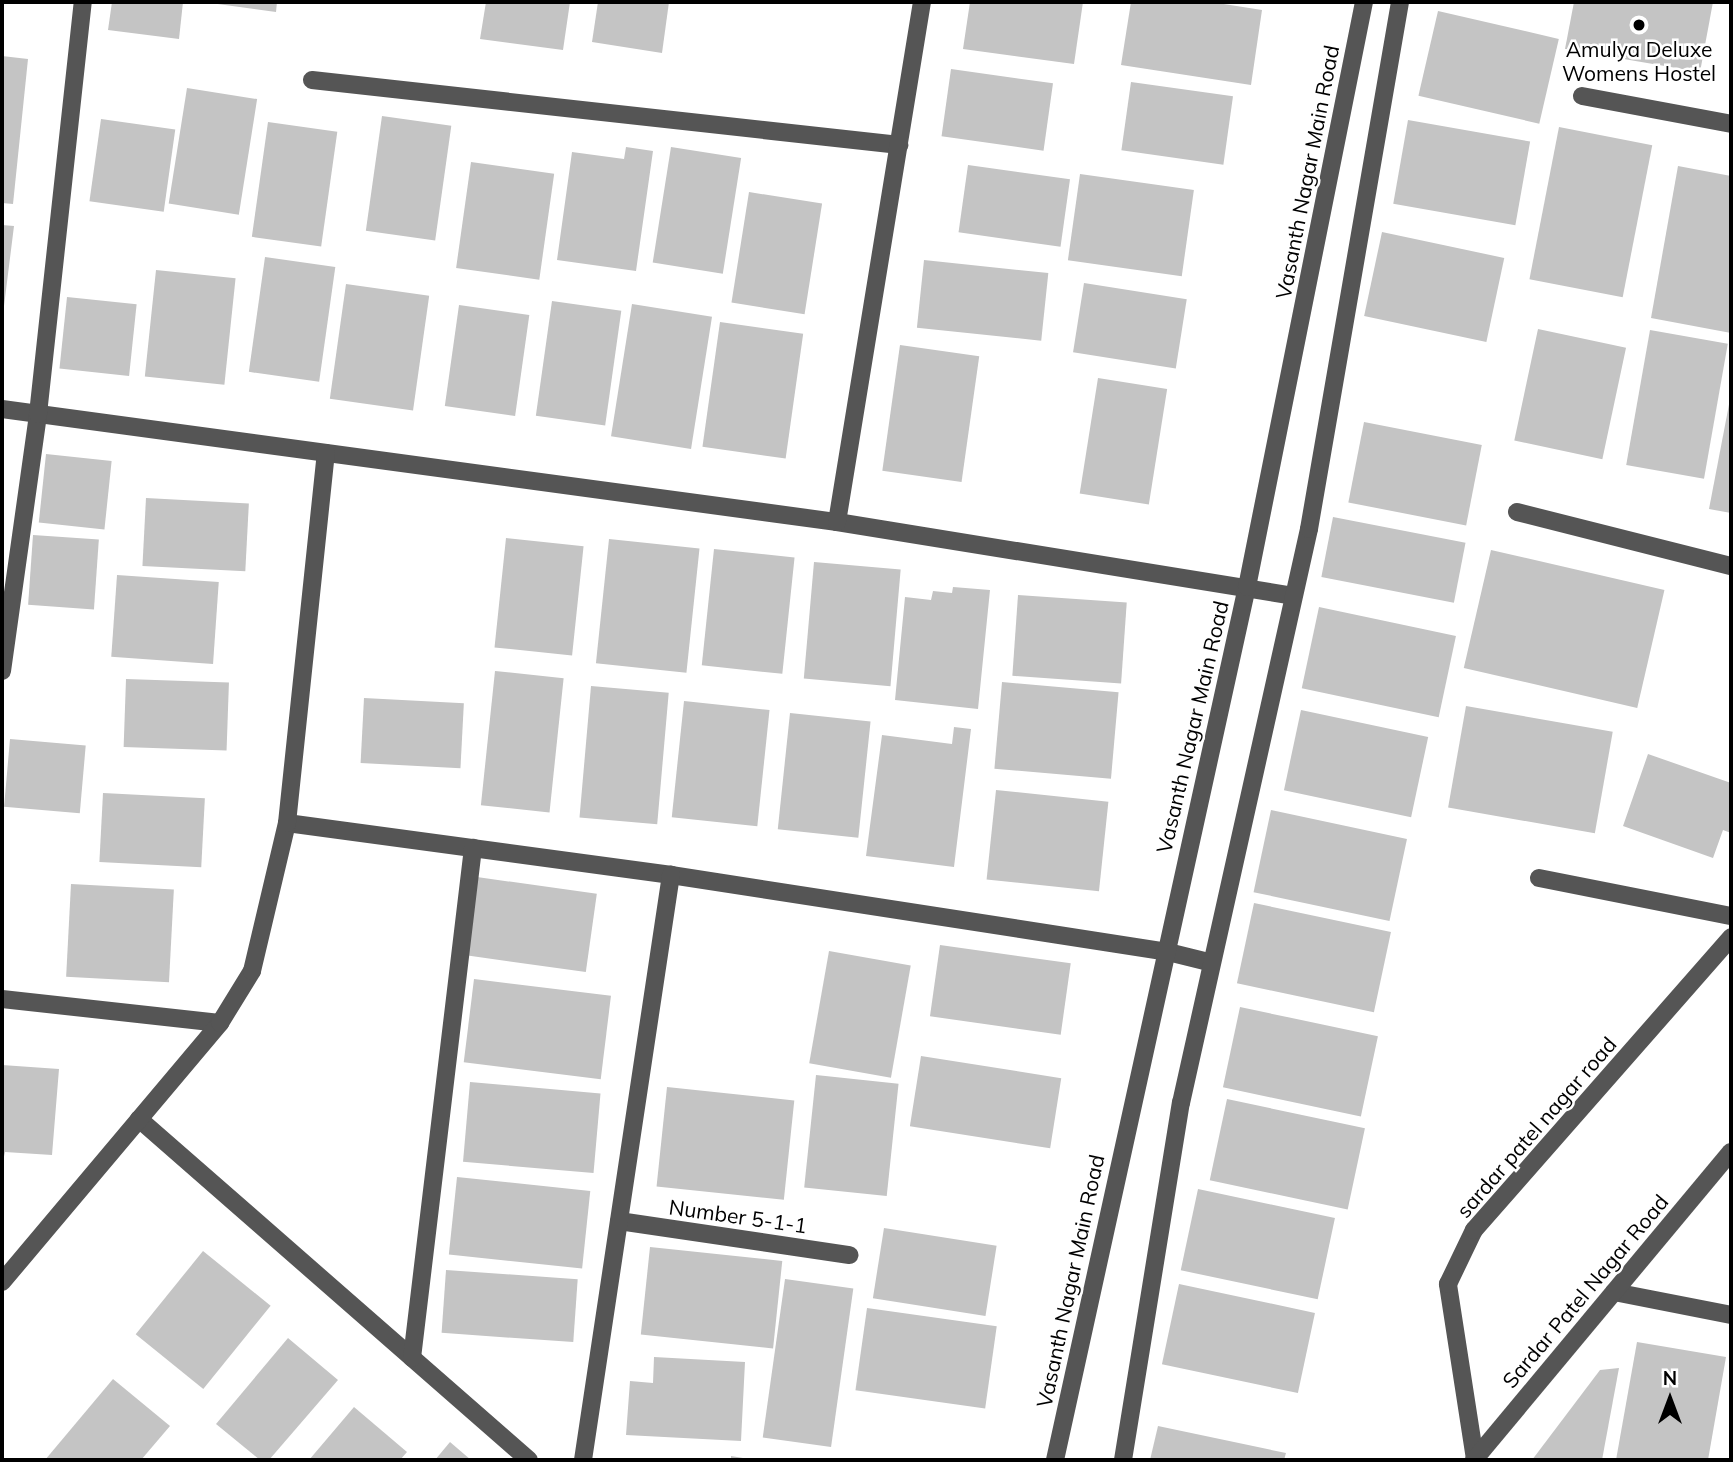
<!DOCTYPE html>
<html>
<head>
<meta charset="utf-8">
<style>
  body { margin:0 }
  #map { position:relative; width:1733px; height:1462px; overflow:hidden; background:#fff; font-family:Mulish,sans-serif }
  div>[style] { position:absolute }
  .building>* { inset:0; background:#c4c4c4; transform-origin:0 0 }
  .minor>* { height:18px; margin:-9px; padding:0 9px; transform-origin:9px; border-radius:9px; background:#555 }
  .dots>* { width:19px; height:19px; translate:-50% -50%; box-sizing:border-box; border:4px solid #fff; border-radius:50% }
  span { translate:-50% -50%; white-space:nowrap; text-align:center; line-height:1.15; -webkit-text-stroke:5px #fff; paint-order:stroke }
  .poi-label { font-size:21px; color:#000 }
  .street-label { font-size:21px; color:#000 }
  .frame { position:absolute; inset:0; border:4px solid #000; pointer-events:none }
  .north { position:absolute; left:1635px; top:1364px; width:70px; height:70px; -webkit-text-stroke:5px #fff; paint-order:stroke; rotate:0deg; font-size:19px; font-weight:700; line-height:28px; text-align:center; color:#000 }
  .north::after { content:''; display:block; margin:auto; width:24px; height:32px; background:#000; clip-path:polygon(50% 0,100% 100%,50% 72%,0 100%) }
</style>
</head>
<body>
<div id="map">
  <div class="building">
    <i style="clip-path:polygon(112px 2px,183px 2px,179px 39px,108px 30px)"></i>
    <i style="clip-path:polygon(203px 2px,277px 2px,276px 12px)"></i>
    <i style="clip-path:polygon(486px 2px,570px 2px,563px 50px,480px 39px)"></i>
    <i style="clip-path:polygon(598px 2px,669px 2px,662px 53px,592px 42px)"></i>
    <i style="clip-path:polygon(970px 2px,1083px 2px,1074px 64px,963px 49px)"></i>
    <i style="clip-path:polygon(1131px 2px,1211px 2px,1262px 10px,1251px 85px,1121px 65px)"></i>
    <i style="clip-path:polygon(1574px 2px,1713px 2px,1700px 72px,1565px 49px)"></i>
    <i style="left:1438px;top:11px;width:124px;height:87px;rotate:13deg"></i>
    <i style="clip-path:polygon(2px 56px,28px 59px,13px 204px,2px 203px)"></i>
    <i style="left:951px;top:69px;width:103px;height:68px;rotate:8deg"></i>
    <i style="left:1131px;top:82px;width:103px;height:69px;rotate:8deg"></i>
    <i style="left:187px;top:88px;width:71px;height:117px;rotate:9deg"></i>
    <i style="left:382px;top:116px;width:70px;height:116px;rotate:8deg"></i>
    <i style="left:101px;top:119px;width:75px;height:83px;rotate:8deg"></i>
    <i style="left:1408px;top:120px;width:124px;height:85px;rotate:10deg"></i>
    <i style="left:268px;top:122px;width:70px;height:116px;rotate:8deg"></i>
    <i style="left:1559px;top:127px;width:95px;height:155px;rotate:11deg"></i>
    <i style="clip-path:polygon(626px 147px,653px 151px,636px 271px,557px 260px,572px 152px,624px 159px)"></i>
    <i style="left:671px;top:147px;width:71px;height:117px;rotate:9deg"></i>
    <i style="left:471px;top:162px;width:84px;height:107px;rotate:8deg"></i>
    <i style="left:968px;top:165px;width:103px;height:68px;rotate:8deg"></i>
    <i style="clip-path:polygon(1678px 166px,1731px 176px,1731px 333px,1651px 318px)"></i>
    <i style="left:1080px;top:174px;width:115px;height:87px;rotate:8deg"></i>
    <i style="left:749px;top:192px;width:74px;height:112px;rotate:9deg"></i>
    <i style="clip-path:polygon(2px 225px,14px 226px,3px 314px,2px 314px)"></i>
    <i style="left:1382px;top:232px;width:125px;height:86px;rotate:12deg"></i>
    <i style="left:265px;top:257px;width:71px;height:116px;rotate:8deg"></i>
    <i style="left:924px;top:260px;width:125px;height:68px;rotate:6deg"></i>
    <i style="left:156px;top:270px;width:80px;height:107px;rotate:6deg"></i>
    <i style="left:1084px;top:283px;width:104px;height:70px;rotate:9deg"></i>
    <i style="left:346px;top:284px;width:84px;height:116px;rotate:8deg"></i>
    <i style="left:67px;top:297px;width:70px;height:72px;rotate:6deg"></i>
    <i style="left:552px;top:301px;width:70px;height:116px;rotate:8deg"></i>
    <i style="left:632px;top:304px;width:81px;height:134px;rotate:9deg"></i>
    <i style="left:459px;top:305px;width:71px;height:102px;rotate:8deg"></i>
    <i style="left:720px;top:322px;width:84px;height:126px;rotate:8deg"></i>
    <i style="left:1538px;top:329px;width:90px;height:114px;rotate:12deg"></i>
    <i style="left:1650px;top:330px;width:79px;height:137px;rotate:10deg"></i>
    <i style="left:900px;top:345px;width:80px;height:127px;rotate:8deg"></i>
    <i style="left:1098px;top:378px;width:70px;height:117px;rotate:9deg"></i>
    <i style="clip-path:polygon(1731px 394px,1731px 513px,1709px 509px)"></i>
    <i style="left:1364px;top:422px;width:120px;height:82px;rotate:11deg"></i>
    <i style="left:46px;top:454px;width:66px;height:69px;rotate:6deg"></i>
    <i style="left:146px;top:498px;width:103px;height:68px;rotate:3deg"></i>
    <i style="left:1333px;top:517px;width:135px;height:61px;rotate:11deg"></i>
    <i style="left:33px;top:535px;width:66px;height:70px;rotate:4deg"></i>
    <i style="left:506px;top:538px;width:78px;height:110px;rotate:6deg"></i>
    <i style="left:609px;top:539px;width:91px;height:125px;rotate:6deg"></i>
    <i style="left:714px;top:549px;width:81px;height:117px;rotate:6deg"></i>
    <i style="left:1491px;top:550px;width:178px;height:121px;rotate:13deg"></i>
    <i style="left:814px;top:562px;width:87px;height:117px;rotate:5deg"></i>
    <i style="left:117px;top:575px;width:102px;height:82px;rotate:4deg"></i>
    <i style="clip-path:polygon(953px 587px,990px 590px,978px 709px,895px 700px,905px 597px,931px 600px,933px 591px,952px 593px)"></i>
    <i style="left:1018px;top:595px;width:109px;height:81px;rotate:4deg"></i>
    <i style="left:1319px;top:607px;width:140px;height:83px;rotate:12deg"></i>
    <i style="left:495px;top:671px;width:69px;height:135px;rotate:6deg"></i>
    <i style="left:126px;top:679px;width:103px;height:68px;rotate:2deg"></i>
    <i style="left:1002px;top:682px;width:117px;height:87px;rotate:5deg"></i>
    <i style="left:591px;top:686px;width:78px;height:132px;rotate:5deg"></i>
    <i style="left:364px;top:698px;width:100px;height:65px;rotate:3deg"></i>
    <i style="left:684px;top:701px;width:86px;height:117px;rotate:6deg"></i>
    <i style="left:1466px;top:706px;width:149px;height:103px;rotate:10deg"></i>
    <i style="left:1301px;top:710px;width:130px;height:82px;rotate:12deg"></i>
    <i style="left:790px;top:713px;width:81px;height:117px;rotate:6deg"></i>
    <i style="clip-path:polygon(954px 727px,971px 729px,954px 867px,866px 856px,882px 735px,952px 744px)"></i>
    <i style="left:10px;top:739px;width:76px;height:68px;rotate:5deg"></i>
    <i style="clip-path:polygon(1648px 754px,1731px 783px,1731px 833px,1723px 830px,1713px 858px,1623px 826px)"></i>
    <i style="left:996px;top:790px;width:113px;height:90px;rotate:6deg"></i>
    <i style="left:103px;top:793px;width:102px;height:69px;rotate:3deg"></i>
    <i style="left:1271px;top:810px;width:139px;height:84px;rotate:12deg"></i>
    <i style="left:477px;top:877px;width:121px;height:79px;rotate:8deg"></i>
    <i style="left:71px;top:884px;width:103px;height:93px;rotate:3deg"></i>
    <i style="left:1254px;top:903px;width:140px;height:82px;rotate:12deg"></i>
    <i style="left:940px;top:945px;width:132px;height:72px;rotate:8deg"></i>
    <i style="left:829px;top:951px;width:83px;height:114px;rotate:10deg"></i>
    <i style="left:474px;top:979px;width:138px;height:84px;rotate:7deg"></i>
    <i style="left:1240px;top:1007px;width:141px;height:82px;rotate:12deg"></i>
    <i style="left:921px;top:1056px;width:142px;height:71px;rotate:9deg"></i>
    <i style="clip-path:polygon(2px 1065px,59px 1069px,52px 1155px,5px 1152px,2px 1166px)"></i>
    <i style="left:816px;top:1075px;width:83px;height:113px;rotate:6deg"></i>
    <i style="left:470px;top:1082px;width:131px;height:80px;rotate:5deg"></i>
    <i style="left:667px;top:1087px;width:128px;height:100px;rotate:6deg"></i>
    <i style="left:1227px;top:1099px;width:141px;height:83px;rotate:12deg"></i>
    <i style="left:457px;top:1177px;width:134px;height:78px;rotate:6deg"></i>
    <i style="left:1198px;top:1189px;width:140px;height:83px;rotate:12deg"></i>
    <i style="left:884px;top:1228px;width:114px;height:71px;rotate:9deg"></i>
    <i style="left:650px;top:1247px;width:133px;height:88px;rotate:6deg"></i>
    <i style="left:203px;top:1251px;width:87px;height:107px;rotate:39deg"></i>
    <i style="left:446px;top:1270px;width:132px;height:63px;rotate:4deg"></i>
    <i style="left:785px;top:1279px;width:69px;height:160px;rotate:8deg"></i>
    <i style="left:1179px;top:1284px;width:139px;height:82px;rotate:12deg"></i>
    <i style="left:867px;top:1308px;width:131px;height:83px;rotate:8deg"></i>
    <i style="clip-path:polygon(288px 1338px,338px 1380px,269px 1460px,260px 1460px,216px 1424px)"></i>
    <i style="clip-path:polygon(1637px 1342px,1726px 1357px,1708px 1460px,1616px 1460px)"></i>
    <i style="clip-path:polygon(654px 1357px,745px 1362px,741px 1441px,626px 1435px,630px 1381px,653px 1383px)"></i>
    <i style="clip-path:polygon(1619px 1368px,1602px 1460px,1532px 1460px,1600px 1370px)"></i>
    <i style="clip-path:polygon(113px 1379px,170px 1426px,141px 1460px,45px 1460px)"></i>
    <i style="clip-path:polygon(354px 1407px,407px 1452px,400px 1460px,309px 1460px)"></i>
    <i style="clip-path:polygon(1158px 1426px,1286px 1453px,1284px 1460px,1150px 1460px)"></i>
    <i style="clip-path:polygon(450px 1442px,471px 1460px,435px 1460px)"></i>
    <i style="clip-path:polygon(731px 1456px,749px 1459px,749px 1460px,731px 1460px)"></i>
  </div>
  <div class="minor">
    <i style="left:312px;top:80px;width:591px;rotate:6.32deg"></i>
    <i style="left:1582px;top:96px;width:152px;rotate:10.6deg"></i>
    <i style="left:2px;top:409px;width:843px;rotate:7.71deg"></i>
    <i style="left:837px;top:522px;width:462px;rotate:9.2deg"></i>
    <i style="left:1517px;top:512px;width:221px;rotate:14.2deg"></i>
    <i style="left:837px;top:522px;width:527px;rotate:-80.72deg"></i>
    <i style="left:2px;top:671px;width:260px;rotate:-82deg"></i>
    <i style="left:38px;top:414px;width:414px;rotate:-83.8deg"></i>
    <i style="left:287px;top:823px;width:388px;rotate:7.7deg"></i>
    <i style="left:671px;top:875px;width:499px;rotate:8.8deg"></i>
    <i style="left:1164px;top:951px;width:49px;rotate:14deg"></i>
    <i style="left:1539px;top:878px;width:196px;rotate:11.2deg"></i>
    <i style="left:2px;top:999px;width:219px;rotate:6.3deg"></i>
    <i style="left:139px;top:1119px;width:518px;rotate:41.17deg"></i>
    <i style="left:619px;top:1221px;width:233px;rotate:8.4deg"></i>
    <i style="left:2px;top:1282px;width:339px;rotate:-49.9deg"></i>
    <i style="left:220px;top:1023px;width:61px;rotate:-58.4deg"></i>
    <i style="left:252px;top:971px;width:152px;rotate:-76.7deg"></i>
    <i style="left:287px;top:823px;width:372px;rotate:-84deg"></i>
    <i style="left:1614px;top:1292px;width:119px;rotate:11.1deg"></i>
    <i style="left:412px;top:1358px;width:514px;rotate:-83.18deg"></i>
    <i style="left:1475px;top:1459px;width:177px;rotate:-98.8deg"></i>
    <i style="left:1448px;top:1284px;width:60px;rotate:-64.3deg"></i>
    <i style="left:1474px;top:1230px;width:390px;rotate:-48.7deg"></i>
    <i style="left:583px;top:1460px;width:592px;rotate:-81.45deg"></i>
    <i style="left:1055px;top:1460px;width:894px;rotate:-77.6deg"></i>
    <i style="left:1247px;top:587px;width:597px;rotate:-78.69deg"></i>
    <i style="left:1123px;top:1460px;width:362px;rotate:-80.8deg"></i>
    <i style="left:1181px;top:1103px;width:588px;rotate:-77.43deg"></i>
    <i style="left:1309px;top:529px;width:535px;rotate:-80.2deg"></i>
    <i style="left:1474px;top:1460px;width:401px;rotate:-50.2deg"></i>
  </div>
  <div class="dots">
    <i style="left:1639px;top:25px;background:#000"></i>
  </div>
  <div class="poi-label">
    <span style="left:1639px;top:61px">Amulya Deluxe<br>Womens Hostel</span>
  </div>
  <div class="street-label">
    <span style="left:1307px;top:172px;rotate:-79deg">Vasanth Nagar Main Road</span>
    <span style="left:1192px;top:727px;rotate:-77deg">Vasanth Nagar Main Road</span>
    <span style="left:1536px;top:1127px;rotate:-49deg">sardar patel nagar road</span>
    <span style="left:738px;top:1216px;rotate:8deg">Number 5-1-1</span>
    <span style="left:1070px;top:1281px;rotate:-78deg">Vasanth Nagar Main Road</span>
    <span style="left:1585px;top:1291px;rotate:-50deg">Sardar Patel Nagar Road</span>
  </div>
  <div class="frame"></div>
  <div class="north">N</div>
</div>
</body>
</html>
